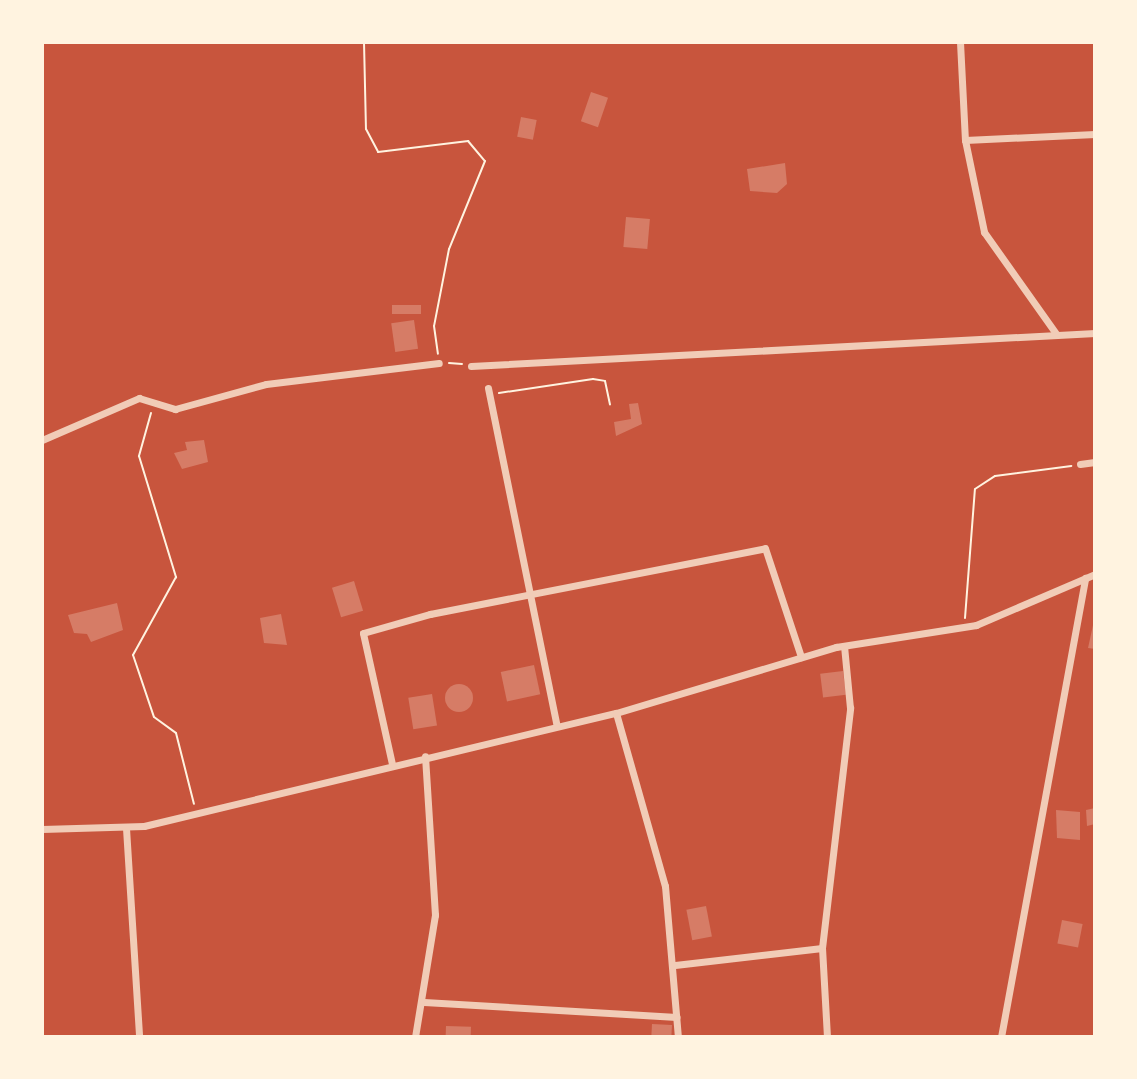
<!DOCTYPE html>
<html>
<head>
<meta charset="utf-8">
<style>
  body { margin:0 }
  #map { position:relative; width:1137px; height:1079px; overflow:hidden; background:#c8553d; font-family:"Alegreya Sans",sans-serif }
  div>[style] { position:absolute }
  .building>* { inset:0; background:#d67c66; transform-origin:0 0 }
  .round { border-radius:50% }
  .path>* { height:2px; margin:-1px; padding:0 1px; transform-origin:1px; border-radius:1px; background:#fff3e0 }
  .minor>* { height:7px; margin:-3.5px; padding:0 3.5px; transform-origin:3.5px; border-radius:3.5px; background:#f1ccb7 }
  span { translate:-50% -50%; white-space:nowrap; text-align:center; line-height:1.15; -webkit-text-stroke:7px #fff3e0; paint-order:stroke }
  .frame { position:absolute; inset:0; border:44px solid #fff3e0; pointer-events:none }
</style>
</head>
<body>
<div id="map">
  <div class="building">
    <i style="left:591px;top:92px;width:18px;height:31px;rotate:19deg"></i>
    <i style="left:521px;top:117px;width:16px;height:20px;rotate:11deg"></i>
    <i style="clip-path:polygon(785px 163px,787px 184px,777px 193px,750px 191px,747px 169px)"></i>
    <i style="left:626px;top:217px;width:24px;height:30px;rotate:5deg"></i>
    <i style="left:421px;top:305px;width:9px;height:29px;rotate:90deg"></i>
    <i style="left:414px;top:320px;width:29px;height:23px;rotate:82deg"></i>
    <i style="clip-path:polygon(638px 403px,642px 424px,616px 436px,614px 422px,631px 419px,629px 404px)"></i>
    <i style="clip-path:polygon(204px 440px,208px 462px,182px 469px,174px 453px,187px 450px,185px 442px)"></i>
    <i style="left:354px;top:581px;width:31px;height:23px;rotate:73deg"></i>
    <i style="clip-path:polygon(117px 603px,123px 630px,91px 642px,87px 634px,74px 633px,68px 615px)"></i>
    <i style="clip-path:polygon(281px 614px,287px 645px,264px 643px,260px 618px)"></i>
    <i style="clip-path:polygon(1095px 616px,1095px 649px,1088px 648px)"></i>
    <i style="left:534px;top:665px;width:30px;height:34px;rotate:78deg"></i>
    <i style="left:843px;top:671px;width:24px;height:23px;rotate:83deg"></i>
    <i class="round" style="left:445px;top:684px;width:28px;height:28px"></i>
    <i style="left:432px;top:694px;width:32px;height:24px;rotate:81deg"></i>
    <i style="clip-path:polygon(1095px 808px,1095px 824px,1087px 826px,1086px 810px)"></i>
    <i style="clip-path:polygon(1056px 810px,1080px 812px,1080px 840px,1057px 838px)"></i>
    <i style="left:706px;top:906px;width:31px;height:20px;rotate:79deg"></i>
    <i style="left:1062px;top:920px;width:21px;height:24px;rotate:11deg"></i>
    <i style="left:652px;top:1024px;width:20px;height:12px;rotate:3deg"></i>
    <i style="left:446px;top:1026px;width:25px;height:11px;rotate:2deg"></i>
  </div>
  <div class="path">
    <i style="left:364px;top:42px;width:87px;rotate:88.7deg"></i>
    <i style="left:366px;top:129px;width:26px;rotate:62deg"></i>
    <i style="left:378px;top:152px;width:91px;rotate:-7deg"></i>
    <i style="left:468px;top:141px;width:26px;rotate:50deg"></i>
    <i style="left:485px;top:161px;width:95px;rotate:112.2deg"></i>
    <i style="left:449px;top:249px;width:78px;rotate:101deg"></i>
    <i style="left:434px;top:326px;width:28px;rotate:82deg"></i>
    <i style="left:449px;top:363px;width:13px;rotate:4deg"></i>
    <i style="left:499px;top:393px;width:95px;rotate:-8.5deg"></i>
    <i style="left:593px;top:379px;width:12px;rotate:9deg"></i>
    <i style="left:605px;top:381px;width:24px;rotate:78deg"></i>
    <i style="left:151px;top:413px;width:45px;rotate:105.6deg"></i>
    <i style="left:139px;top:456px;width:127px;rotate:73deg"></i>
    <i style="left:176px;top:577px;width:89px;rotate:118.9deg"></i>
    <i style="left:133px;top:655px;width:65px;rotate:71.3deg"></i>
    <i style="left:154px;top:717px;width:27px;rotate:36deg"></i>
    <i style="left:176px;top:733px;width:73px;rotate:75.8deg"></i>
    <i style="left:965px;top:618px;width:129px;rotate:-85.6deg"></i>
    <i style="left:975px;top:489px;width:24px;rotate:-33deg"></i>
    <i style="left:995px;top:476px;width:77px;rotate:-7.5deg"></i>
  </div>
  <div class="minor">
    <i style="left:960px;top:42px;width:98px;rotate:87.1deg"></i>
    <i style="left:965px;top:140px;width:94px;rotate:78.3deg"></i>
    <i style="left:984px;top:232px;width:126px;rotate:54.7deg"></i>
    <i style="left:965px;top:140px;width:130px;rotate:-2.6deg"></i>
    <i style="left:471px;top:366px;width:625px;rotate:-3.03deg"></i>
    <i style="left:488px;top:388px;width:345px;rotate:78.5deg"></i>
    <i style="left:42px;top:440px;width:106px;rotate:-23.4deg"></i>
    <i style="left:139px;top:398px;width:38px;rotate:17deg"></i>
    <i style="left:175px;top:409px;width:94px;rotate:-15.4deg"></i>
    <i style="left:266px;top:384px;width:174px;rotate:-6.9deg"></i>
    <i style="left:1080px;top:464px;width:15px;rotate:-8deg"></i>
    <i style="left:616px;top:713px;width:180px;rotate:74.2deg"></i>
    <i style="left:665px;top:886px;width:152px;rotate:85.1deg"></i>
    <i style="left:392px;top:764px;width:134px;rotate:-102.5deg"></i>
    <i style="left:363px;top:633px;width:70px;rotate:-15.8deg"></i>
    <i style="left:430px;top:614px;width:341px;rotate:-11.1deg"></i>
    <i style="left:765px;top:548px;width:115px;rotate:71.7deg"></i>
    <i style="left:126px;top:828px;width:209px;rotate:86.4deg"></i>
    <i style="left:42px;top:829px;width:102px;rotate:-1.7deg"></i>
    <i style="left:144px;top:826px;width:485px;rotate:-13.5deg"></i>
    <i style="left:616px;top:713px;width:230px;rotate:-16.7deg"></i>
    <i style="left:836px;top:647px;width:142px;rotate:-8.9deg"></i>
    <i style="left:976px;top:625px;width:129px;rotate:-23.2deg"></i>
    <i style="left:675px;top:965px;width:148px;rotate:-6.6deg"></i>
    <i style="left:424px;top:1002px;width:253px;rotate:3.4deg"></i>
    <i style="left:415px;top:1037px;width:124px;rotate:-80.7deg"></i>
    <i style="left:435px;top:915px;width:159px;rotate:-93.6deg"></i>
    <i style="left:827px;top:1037px;width:89px;rotate:-93.2deg"></i>
    <i style="left:822px;top:948px;width:242px;rotate:-83.3deg"></i>
    <i style="left:850px;top:708px;width:62px;rotate:-95.5deg"></i>
    <i style="left:1001px;top:1037px;width:467px;rotate:-79.6deg"></i>
  </div>
  <div class="frame"></div>
</div>
</body>
</html>
